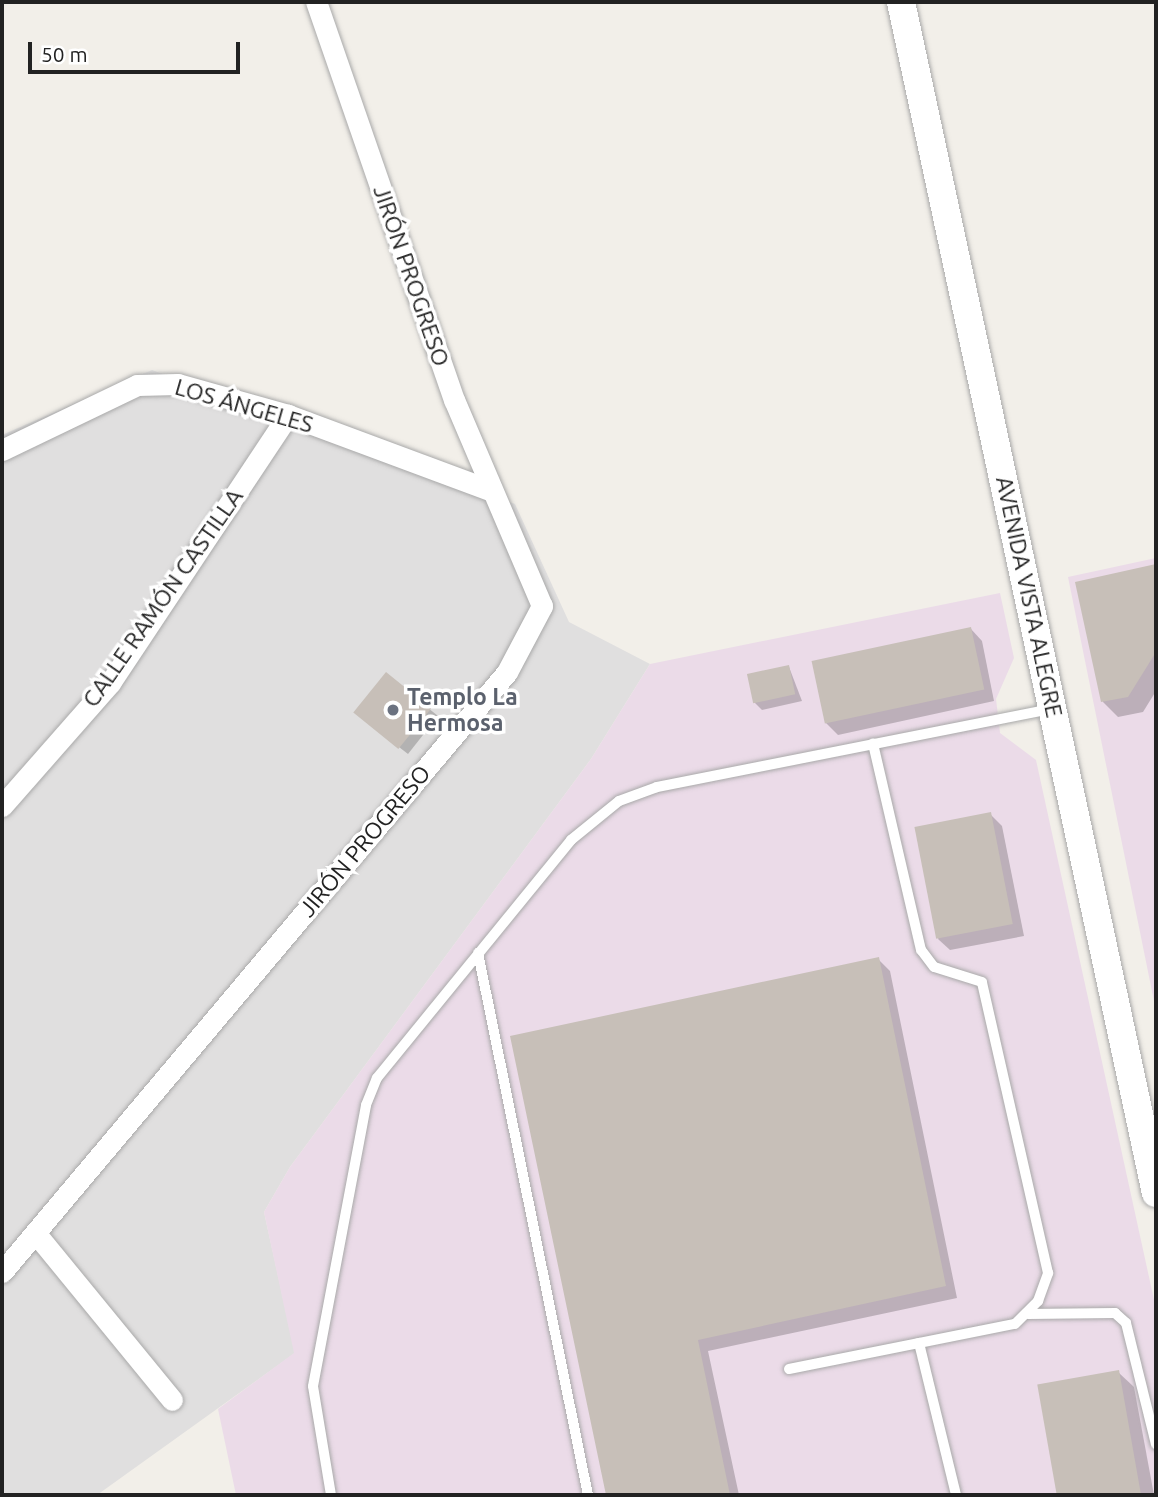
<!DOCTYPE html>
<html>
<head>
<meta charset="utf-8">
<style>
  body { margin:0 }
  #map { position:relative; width:1158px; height:1497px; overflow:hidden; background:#f2efe9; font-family:Ubuntu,sans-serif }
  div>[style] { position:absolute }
  .residential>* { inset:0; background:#e0dfdf }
  .industrial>* { inset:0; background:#ebdbe8 }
  .shadow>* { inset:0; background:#0003 }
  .building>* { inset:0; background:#c7bfb8; transform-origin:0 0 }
  .roads { filter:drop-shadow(0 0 2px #a9a9a9) drop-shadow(0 0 2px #a9a9a9) }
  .service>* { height:10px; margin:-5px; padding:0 5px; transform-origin:5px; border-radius:5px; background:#fff }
  .minor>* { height:21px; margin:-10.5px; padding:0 10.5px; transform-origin:10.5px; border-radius:10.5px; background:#fff }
  .tertiary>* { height:28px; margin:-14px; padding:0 14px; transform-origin:14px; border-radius:14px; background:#fff }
  .dots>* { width:19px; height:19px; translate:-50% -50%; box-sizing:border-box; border:4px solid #fff; border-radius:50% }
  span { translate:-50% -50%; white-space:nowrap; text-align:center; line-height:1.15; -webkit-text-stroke:7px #fff; paint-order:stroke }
  .street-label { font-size:23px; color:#222 }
  .worship-label { font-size:23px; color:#5b616d; font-weight:700 }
  .left { translate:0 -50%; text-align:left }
  .frame { position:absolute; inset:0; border:4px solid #222; pointer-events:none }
  .scale { position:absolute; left:28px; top:42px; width:212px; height:32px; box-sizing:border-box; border:4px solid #222; border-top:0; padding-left:9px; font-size:21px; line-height:24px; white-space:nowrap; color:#222; -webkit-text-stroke:5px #fff; paint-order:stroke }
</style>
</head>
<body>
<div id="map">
  <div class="residential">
    <i style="clip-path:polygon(152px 370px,515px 504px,569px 622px,650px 664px,591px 759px,290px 1167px,264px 1212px,295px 1353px,97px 1495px,2px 1495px,2px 435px)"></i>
  </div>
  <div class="industrial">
    <i style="clip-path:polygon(1156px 558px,1156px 1011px,1068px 577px)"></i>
    <i style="clip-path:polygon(1000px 593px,1014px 658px,996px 699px,1000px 733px,1036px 760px,1156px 1309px,1156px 1495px,236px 1495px,218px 1409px,294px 1353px,264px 1212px,290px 1167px,591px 759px,650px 664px)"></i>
  </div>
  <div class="shadow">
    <i style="clip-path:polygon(1156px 566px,1156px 691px,1143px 712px,1118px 717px,1103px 702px,1078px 583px)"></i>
    <i style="clip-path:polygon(971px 629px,982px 641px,994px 701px,838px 735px,826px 723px)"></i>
    <i style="clip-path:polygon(789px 667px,802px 701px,762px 710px,754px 702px)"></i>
    <i style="clip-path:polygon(386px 674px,438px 716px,408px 754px,364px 720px)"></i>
    <i style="clip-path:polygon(990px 814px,1002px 826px,1024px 936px,950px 950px,938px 939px)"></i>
    <i style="clip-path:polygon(878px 959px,890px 971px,957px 1298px,708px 1351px,739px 1495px,607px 1495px,512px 1037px)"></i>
    <i style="clip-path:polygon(1118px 1372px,1134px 1387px,1154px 1495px,1060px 1495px,1040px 1387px)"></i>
  </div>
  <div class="building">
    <i style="clip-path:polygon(1156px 564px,1156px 652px,1128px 697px,1101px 702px,1075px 582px)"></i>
    <i style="left:971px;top:627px;width:64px;height:163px;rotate:78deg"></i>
    <i style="left:789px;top:665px;width:30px;height:43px;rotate:78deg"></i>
    <i style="left:386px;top:672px;width:58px;height:52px;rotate:39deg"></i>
    <i style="left:991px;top:812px;width:114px;height:78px;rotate:79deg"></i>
    <i style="clip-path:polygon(879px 957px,946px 1286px,698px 1340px,730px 1495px,606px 1495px,510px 1036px)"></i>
    <i style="left:1119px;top:1370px;width:127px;height:83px;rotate:80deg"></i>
  </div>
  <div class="roads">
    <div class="service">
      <i style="left:478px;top:953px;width:553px;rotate:78.53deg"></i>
      <i style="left:1028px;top:1314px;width:87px;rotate:-0.7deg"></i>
      <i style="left:1115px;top:1313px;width:15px;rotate:42deg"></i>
      <i style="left:1126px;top:1323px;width:125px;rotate:76.1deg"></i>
      <i style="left:919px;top:1343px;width:156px;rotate:76.3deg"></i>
      <i style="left:789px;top:1369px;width:230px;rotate:-11.3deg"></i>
      <i style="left:1015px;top:1324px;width:33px;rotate:-45deg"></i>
      <i style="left:1038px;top:1301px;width:30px;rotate:-70deg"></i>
      <i style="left:1048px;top:1273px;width:298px;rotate:-102.8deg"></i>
      <i style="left:982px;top:982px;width:50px;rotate:-162.6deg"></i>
      <i style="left:934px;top:967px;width:21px;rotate:-127deg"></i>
      <i style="left:921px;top:950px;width:212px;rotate:-103.1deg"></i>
      <i style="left:331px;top:1495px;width:110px;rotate:-99.4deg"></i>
      <i style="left:313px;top:1386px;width:286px;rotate:-79.3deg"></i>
      <i style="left:366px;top:1105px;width:29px;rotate:-68deg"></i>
      <i style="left:377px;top:1078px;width:307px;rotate:-50.8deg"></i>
      <i style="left:571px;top:840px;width:62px;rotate:-39.1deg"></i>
      <i style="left:619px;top:801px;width:40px;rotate:-20.2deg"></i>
      <i style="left:657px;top:787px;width:401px;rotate:-11.2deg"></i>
    </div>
    <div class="minor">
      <i style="left:2px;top:450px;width:150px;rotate:-25.7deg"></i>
      <i style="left:137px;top:385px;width:41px;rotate:-1.4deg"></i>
      <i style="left:178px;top:384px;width:114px;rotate:15.7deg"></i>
      <i style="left:288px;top:415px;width:215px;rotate:20.4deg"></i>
      <i style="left:2px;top:806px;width:164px;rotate:-48.7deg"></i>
      <i style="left:110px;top:683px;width:322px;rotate:-56.4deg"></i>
      <i style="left:37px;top:1235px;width:213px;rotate:50.7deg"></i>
      <i style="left:2px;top:1272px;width:784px;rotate:-49.91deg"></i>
      <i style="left:507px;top:672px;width:75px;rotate:-62.1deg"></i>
      <i style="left:542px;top:606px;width:224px;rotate:-113.1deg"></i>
      <i style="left:454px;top:400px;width:421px;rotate:-109.1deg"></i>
    </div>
    <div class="tertiary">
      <i style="left:901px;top:2px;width:1218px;rotate:77.92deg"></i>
    </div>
  </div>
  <div class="dots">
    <i style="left:393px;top:710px;background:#6b7280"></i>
  </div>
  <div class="street-label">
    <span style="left:411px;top:276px;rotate:71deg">JIRÓN PROGRESO</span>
    <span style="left:244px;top:406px;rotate:16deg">LOS ÁNGELES</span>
    <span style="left:1029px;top:597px;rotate:78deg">AVENIDA VISTA ALEGRE</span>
    <span style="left:163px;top:598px;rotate:-55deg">CALLE RAMÓN CASTILLA</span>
    <span style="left:365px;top:841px;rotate:-50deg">JIRÓN PROGRESO</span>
  </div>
  <div class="worship-label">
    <span class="left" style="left:407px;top:710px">Templo La<br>Hermosa</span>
  </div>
  <div class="frame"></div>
  <div class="scale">50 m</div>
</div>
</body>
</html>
